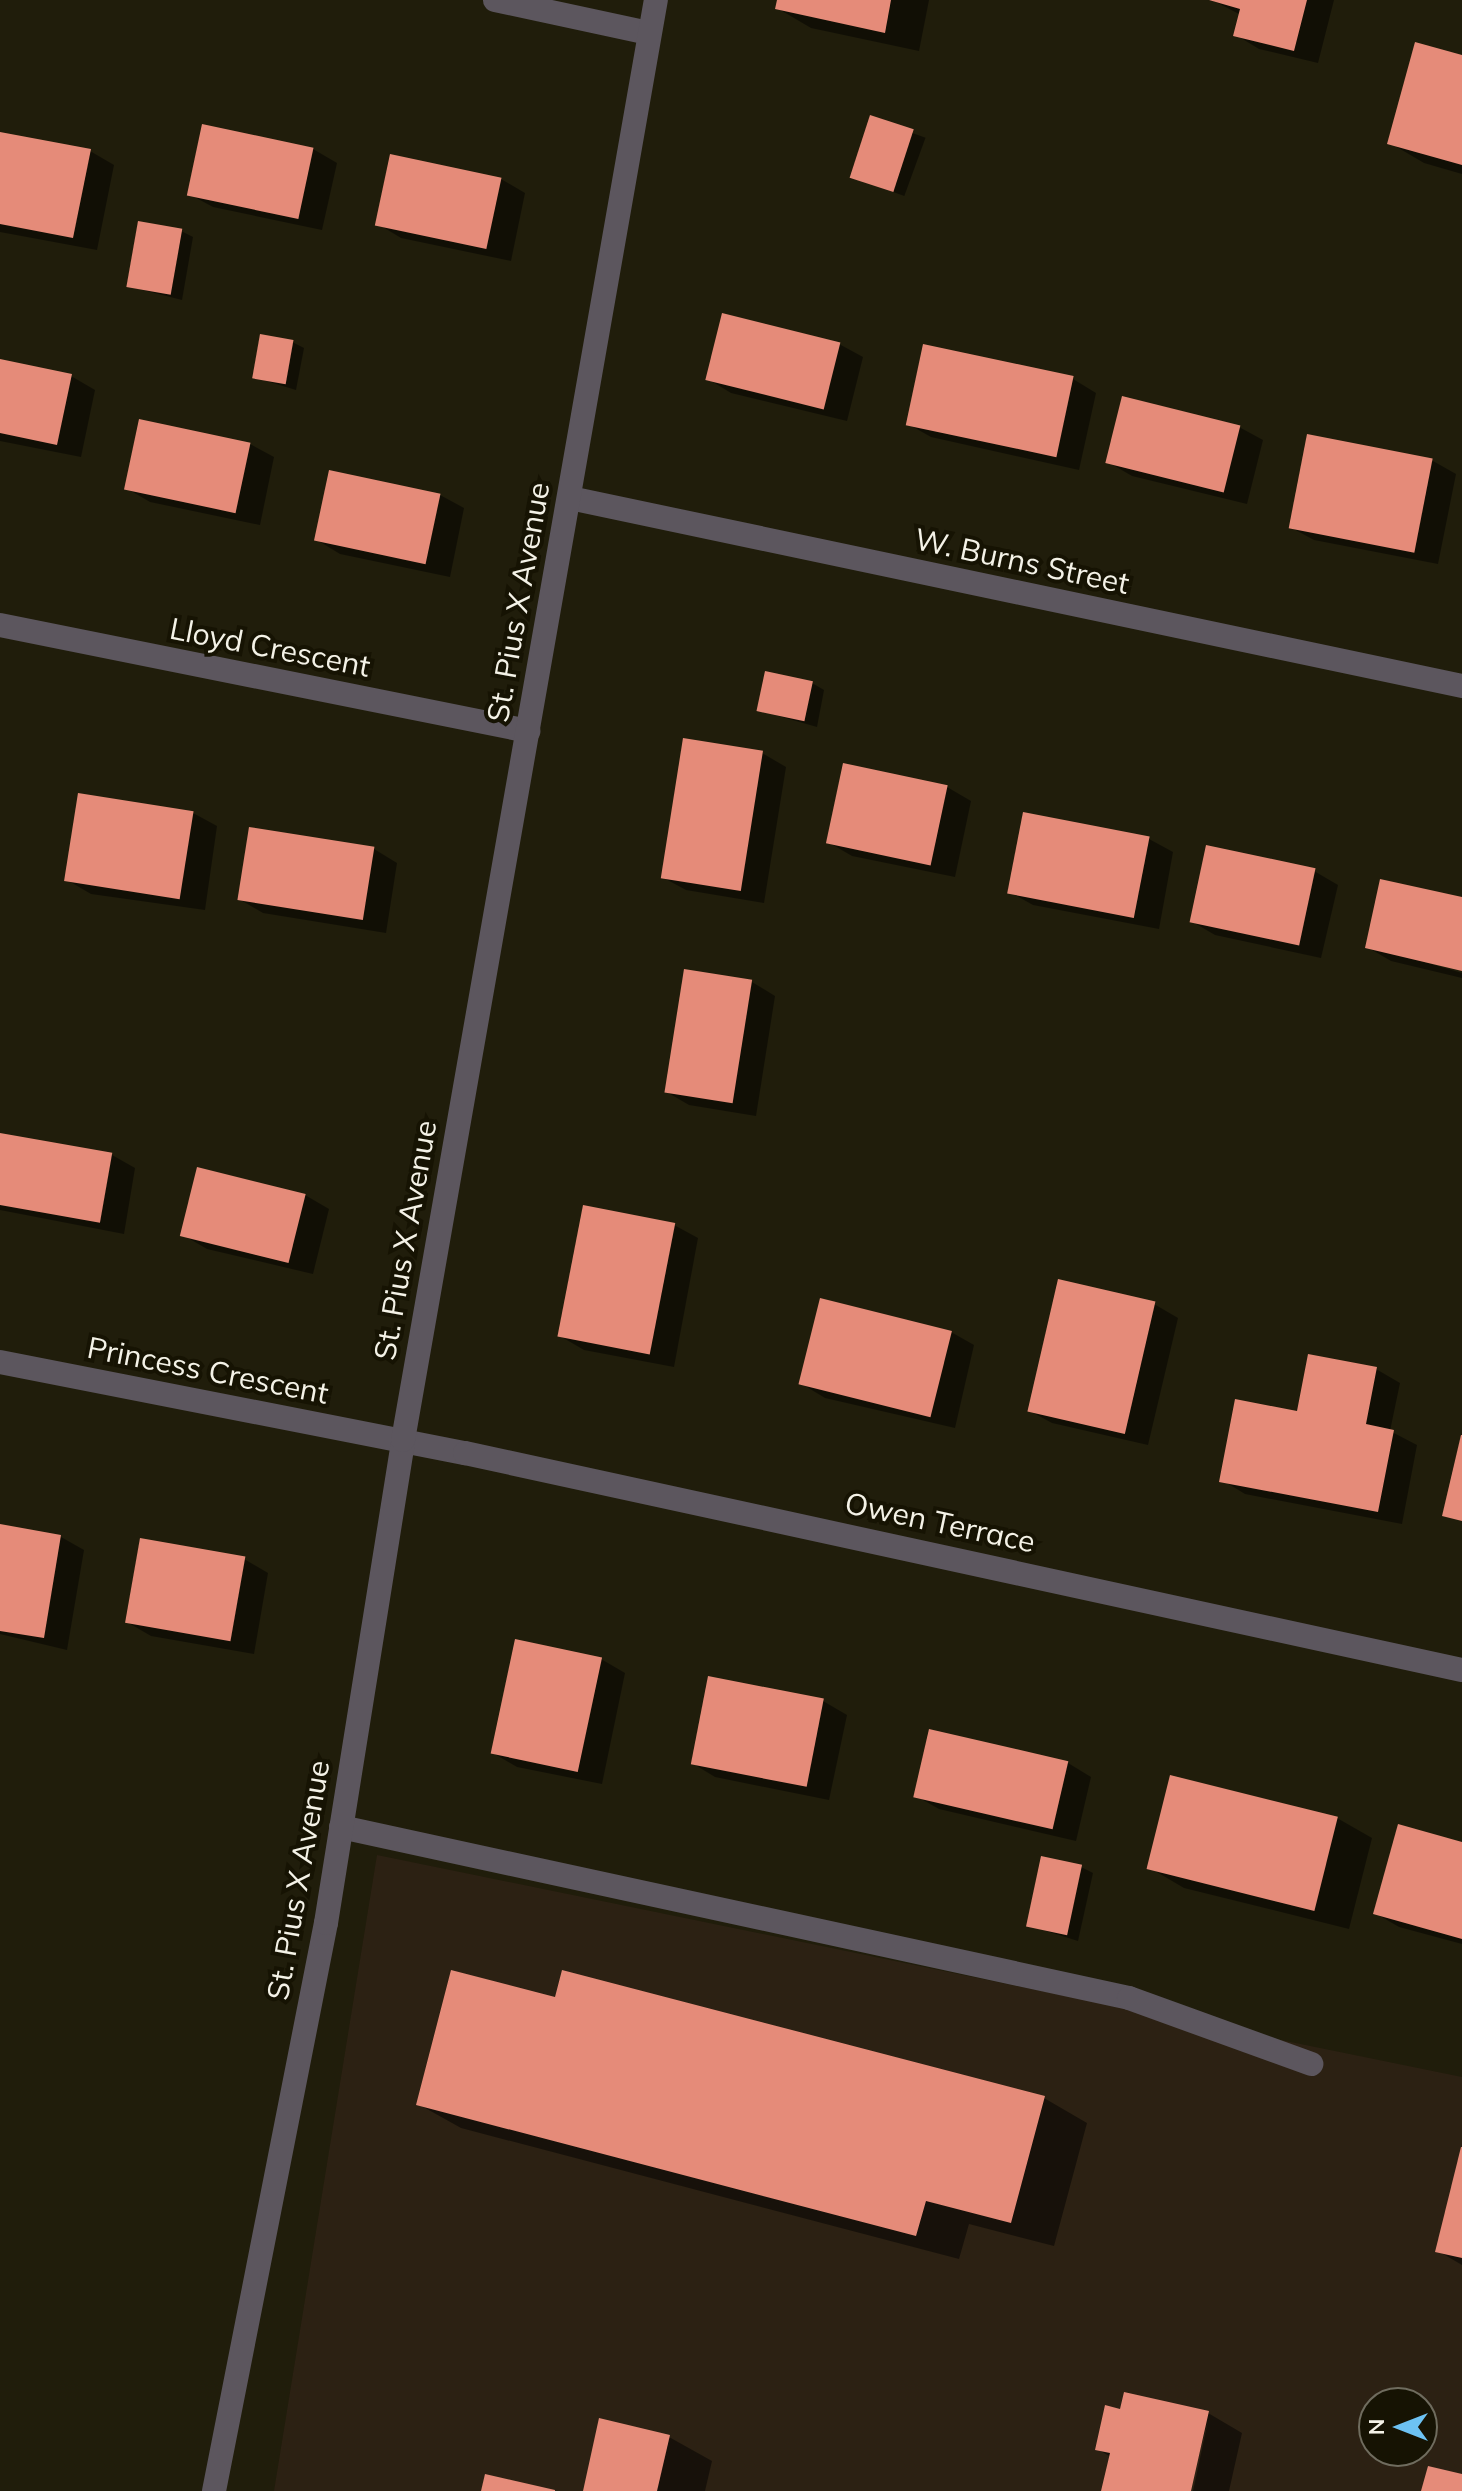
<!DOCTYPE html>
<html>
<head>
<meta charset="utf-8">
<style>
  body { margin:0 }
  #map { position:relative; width:1462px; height:2491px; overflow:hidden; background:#201d0b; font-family:Mulish,sans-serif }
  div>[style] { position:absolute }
  .commercial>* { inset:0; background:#2c2113 }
  .shadow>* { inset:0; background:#0007; transform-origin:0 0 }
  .building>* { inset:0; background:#e58b79; transform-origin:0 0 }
  .lane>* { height:24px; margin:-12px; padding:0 12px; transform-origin:12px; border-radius:12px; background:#5c565e }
  .street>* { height:24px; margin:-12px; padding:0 12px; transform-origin:12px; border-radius:12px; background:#5c565e }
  span { translate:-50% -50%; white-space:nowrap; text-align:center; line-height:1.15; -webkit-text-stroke:8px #161303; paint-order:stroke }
  .street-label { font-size:30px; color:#f4f2e7 }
  .north { position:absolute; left:1358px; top:2387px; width:80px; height:80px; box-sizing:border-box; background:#161303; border:2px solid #6f6c5e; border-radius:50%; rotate:270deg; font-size:22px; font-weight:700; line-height:32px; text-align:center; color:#f4f2e7 }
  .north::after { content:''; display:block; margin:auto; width:28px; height:36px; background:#6dc2f3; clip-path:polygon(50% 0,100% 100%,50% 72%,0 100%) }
</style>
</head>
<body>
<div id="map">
  <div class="commercial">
    <i style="clip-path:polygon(evenodd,377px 1855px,1462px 2077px,1462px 2491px,274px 2491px,377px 1855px,1374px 2403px,1422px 2403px,1422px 2451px,1374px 2451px,1374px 2403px)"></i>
  </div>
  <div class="shadow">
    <i style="clip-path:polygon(779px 0,929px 0,919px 51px,811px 28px,777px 8px)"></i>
    <i style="clip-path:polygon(1212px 0,1334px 0,1318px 63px,1259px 49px,1236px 35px,1241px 15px)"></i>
    <i style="clip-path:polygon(1462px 57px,1462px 174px,1424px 163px,1390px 143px)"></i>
    <i style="left:871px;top:118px;width:58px;height:62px;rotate:20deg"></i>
    <i style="clip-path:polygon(0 134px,90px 151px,114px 165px,97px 250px,0 232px)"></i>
    <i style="clip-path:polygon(313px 149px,337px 163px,322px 230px,213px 207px,189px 194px)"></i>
    <i style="clip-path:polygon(501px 179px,525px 193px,511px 261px,401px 238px,378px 224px)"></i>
    <i style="clip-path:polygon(181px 231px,193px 237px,182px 300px,127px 286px)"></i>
    <i style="clip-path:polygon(292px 342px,304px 348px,296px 390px,253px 377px)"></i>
    <i style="clip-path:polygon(839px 344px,863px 357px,847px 421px,731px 393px,708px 379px)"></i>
    <i style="clip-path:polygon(0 361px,71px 376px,95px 390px,81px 457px,0 441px)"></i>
    <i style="clip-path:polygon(1073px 379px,1096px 393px,1079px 470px,931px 437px,908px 424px)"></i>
    <i style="clip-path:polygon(1239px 427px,1263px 440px,1247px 504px,1132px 476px,1108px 462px)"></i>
    <i style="clip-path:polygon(1308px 437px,1433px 461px,1456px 474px,1438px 564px,1314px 540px,1290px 527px)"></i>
    <i style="clip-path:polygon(250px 444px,274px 457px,260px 525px,150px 502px,126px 488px)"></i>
    <i style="clip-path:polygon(440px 495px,464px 508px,450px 577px,340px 554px,317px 540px)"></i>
    <i style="clip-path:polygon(812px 683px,824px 690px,817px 727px,758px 710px)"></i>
    <i style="clip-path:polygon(762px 753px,786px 767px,764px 903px,686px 890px,662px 877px)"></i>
    <i style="clip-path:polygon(947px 787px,971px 801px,955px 877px,852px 856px,828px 842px)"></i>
    <i style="clip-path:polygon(193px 813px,217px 826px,205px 910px,91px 894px,67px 880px)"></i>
    <i style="clip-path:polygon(250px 829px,374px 849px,397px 863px,386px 933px,263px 913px,239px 899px)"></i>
    <i style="clip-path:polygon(1149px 839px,1173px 852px,1159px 929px,1033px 905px,1010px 892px)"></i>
    <i style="clip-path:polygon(1314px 871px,1338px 885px,1321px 958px,1215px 935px,1191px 921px)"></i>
    <i style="clip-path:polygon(1462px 900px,1462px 969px,1390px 952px,1462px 973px,1462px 978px,1391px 961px,1367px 947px)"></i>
    <i style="clip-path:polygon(752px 982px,775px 996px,756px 1116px,689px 1105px,665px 1091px)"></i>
    <i style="clip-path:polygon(0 1135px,112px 1155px,135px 1168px,124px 1234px,0 1210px)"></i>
    <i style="clip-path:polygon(305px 1195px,329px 1209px,313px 1274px,207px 1249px,183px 1235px)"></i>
    <i style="clip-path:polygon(674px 1225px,698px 1238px,674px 1367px,584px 1350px,560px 1336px)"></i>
    <i style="clip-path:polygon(1154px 1304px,1178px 1318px,1148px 1445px,1052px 1423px,1028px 1410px)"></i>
    <i style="clip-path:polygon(951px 1332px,974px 1345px,955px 1428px,825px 1398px,802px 1384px)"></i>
    <i style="clip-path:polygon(1376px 1369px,1400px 1383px,1390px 1431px,1417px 1445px,1402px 1524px,1245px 1494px,1222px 1480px,1299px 1414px)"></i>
    <i style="clip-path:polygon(0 1526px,61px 1537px,84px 1550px,67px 1650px,0 1634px)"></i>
    <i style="clip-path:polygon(244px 1559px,268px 1573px,254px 1654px,151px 1636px,127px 1622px)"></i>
    <i style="clip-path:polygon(601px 1659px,625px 1673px,602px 1784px,517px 1767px,493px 1753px)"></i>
    <i style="clip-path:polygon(823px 1701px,847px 1715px,829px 1800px,715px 1777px,692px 1763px)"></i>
    <i style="clip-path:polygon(930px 1732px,1068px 1763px,1091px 1777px,1076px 1841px,939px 1809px,916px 1796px)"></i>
    <i style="clip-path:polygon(1337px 1818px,1372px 1838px,1349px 1929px,1184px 1888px,1150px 1868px)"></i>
    <i style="clip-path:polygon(1462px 1844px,1462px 1944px,1399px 1927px,1375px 1913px)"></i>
    <i style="clip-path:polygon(1081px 1867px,1093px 1873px,1078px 1941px,1027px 1925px)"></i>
    <i style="clip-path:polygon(1044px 2098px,1087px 2123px,1054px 2246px,969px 2224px,959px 2259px,461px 2128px,418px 2104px)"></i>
    <i style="clip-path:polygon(1462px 2150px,1462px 2265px,1438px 2251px)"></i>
    <i style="clip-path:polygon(1122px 2411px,1208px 2413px,1242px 2433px,1229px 2491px,1193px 2491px,1208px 2421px,1189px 2491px,1103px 2491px,1111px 2457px,1097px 2449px)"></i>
    <i style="clip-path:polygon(669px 2437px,712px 2461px,705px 2491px,585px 2491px)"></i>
  </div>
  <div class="building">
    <i style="clip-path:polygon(777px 0,891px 0,885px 33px,775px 9px)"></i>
    <i style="clip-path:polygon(1209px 0,1307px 0,1294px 51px,1233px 36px,1240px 9px)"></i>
    <i style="clip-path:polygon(1415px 42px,1462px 55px,1462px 165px,1387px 144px)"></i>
    <i style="left:870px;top:115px;width:46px;height:66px;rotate:18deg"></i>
    <i style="left:202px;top:124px;width:114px;height:73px;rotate:12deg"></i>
    <i style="clip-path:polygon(0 132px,91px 149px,73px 238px,0 224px)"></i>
    <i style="left:390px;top:154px;width:114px;height:73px;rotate:12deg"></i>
    <i style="left:138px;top:221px;width:45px;height:67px;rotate:10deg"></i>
    <i style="left:722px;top:313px;width:122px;height:69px;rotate:14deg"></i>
    <i style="left:260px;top:334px;width:34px;height:45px;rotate:10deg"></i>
    <i style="left:923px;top:344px;width:154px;height:83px;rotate:12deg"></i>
    <i style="clip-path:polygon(0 359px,72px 374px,57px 445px,0 433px)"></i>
    <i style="left:1122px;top:396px;width:122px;height:69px;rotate:14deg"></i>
    <i style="left:139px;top:419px;width:114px;height:72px;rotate:12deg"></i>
    <i style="left:1307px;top:434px;width:128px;height:96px;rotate:11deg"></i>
    <i style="left:329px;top:470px;width:114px;height:72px;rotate:12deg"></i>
    <i style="left:765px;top:671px;width:49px;height:41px;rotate:12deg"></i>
    <i style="left:683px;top:738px;width:81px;height:142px;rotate:9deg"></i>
    <i style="left:843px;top:763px;width:107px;height:82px;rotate:12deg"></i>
    <i style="left:78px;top:793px;width:117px;height:89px;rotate:9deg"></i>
    <i style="left:1023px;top:812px;width:129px;height:83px;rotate:11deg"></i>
    <i style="left:249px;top:827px;width:127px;height:74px;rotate:9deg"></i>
    <i style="left:1206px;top:845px;width:112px;height:79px;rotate:12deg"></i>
    <i style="clip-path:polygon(1380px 879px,1462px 897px,1462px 971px,1365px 948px)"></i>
    <i style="left:684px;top:969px;width:69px;height:125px;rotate:9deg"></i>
    <i style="left:0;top:1133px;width:114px;height:71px;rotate:10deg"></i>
    <i style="left:197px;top:1167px;width:112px;height:71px;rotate:14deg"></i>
    <i style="left:583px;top:1205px;width:94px;height:134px;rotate:11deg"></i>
    <i style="left:1058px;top:1279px;width:100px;height:136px;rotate:13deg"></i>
    <i style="left:820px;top:1298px;width:136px;height:89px;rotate:14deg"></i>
    <i style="clip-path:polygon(1308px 1354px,1377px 1367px,1366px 1424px,1394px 1430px,1378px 1512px,1219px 1482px,1235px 1399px,1297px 1411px)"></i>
    <i style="clip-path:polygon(1461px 1435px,1462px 1435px,1462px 1521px,1442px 1516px)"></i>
    <i style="clip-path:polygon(0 1524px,61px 1535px,44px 1638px,0 1631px)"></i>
    <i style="left:140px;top:1538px;width:107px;height:86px;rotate:10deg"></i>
    <i style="left:515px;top:1639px;width:89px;height:117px;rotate:12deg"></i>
    <i style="left:708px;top:1676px;width:118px;height:90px;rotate:11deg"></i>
    <i style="left:929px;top:1729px;width:143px;height:70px;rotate:13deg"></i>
    <i style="left:1170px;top:1775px;width:173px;height:97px;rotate:14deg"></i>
    <i style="clip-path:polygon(1398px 1824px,1462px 1842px,1462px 1939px,1373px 1914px)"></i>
    <i style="left:1041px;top:1856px;width:42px;height:72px;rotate:12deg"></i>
    <i style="clip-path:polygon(451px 1970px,555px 1997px,562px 1970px,1045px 2096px,1011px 2223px,926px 2201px,916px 2236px,416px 2105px)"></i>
    <i style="clip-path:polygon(1461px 2147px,1462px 2147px,1462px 2258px,1435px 2252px)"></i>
    <i style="clip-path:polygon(1124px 2392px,1209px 2411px,1191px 2491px,1101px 2491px,1110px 2453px,1095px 2450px,1105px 2405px,1120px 2409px)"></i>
    <i style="clip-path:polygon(599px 2418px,670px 2435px,657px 2491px,583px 2491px)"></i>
    <i style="clip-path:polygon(1428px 2466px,1462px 2474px,1462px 2491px,1421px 2491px)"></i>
    <i style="clip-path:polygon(485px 2474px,555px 2490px,555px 2491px,481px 2491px)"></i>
  </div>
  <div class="lane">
    <i style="left:341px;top:1827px;width:806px;rotate:12.24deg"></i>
    <i style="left:1129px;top:1998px;width:194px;rotate:19.9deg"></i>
  </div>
  <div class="street">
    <i style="left:495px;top:0;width:157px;rotate:12.1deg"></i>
    <i style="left:570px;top:498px;width:912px;rotate:11.9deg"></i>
    <i style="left:0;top:625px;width:539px;rotate:11.35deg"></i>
    <i style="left:0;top:1362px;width:474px;rotate:11.1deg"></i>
    <i style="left:465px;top:1453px;width:1020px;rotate:12.28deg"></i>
    <i style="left:214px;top:2491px;width:579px;rotate:-78.85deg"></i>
    <i style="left:326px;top:1923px;width:489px;rotate:-80.9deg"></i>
    <i style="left:403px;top:1440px;width:1462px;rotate:-80.04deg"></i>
  </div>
  <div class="street-label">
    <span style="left:1022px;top:561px;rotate:12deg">W. Burns Street</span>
    <span style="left:518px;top:602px;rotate:-80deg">St. Pius X Avenue</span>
    <span style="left:270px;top:647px;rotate:11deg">Lloyd Crescent</span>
    <span style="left:405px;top:1240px;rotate:-80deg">St. Pius X Avenue</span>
    <span style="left:208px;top:1370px;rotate:11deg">Princess Crescent</span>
    <span style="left:940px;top:1522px;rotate:12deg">Owen Terrace</span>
    <span style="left:298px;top:1880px;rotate:-80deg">St. Pius X Avenue</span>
  </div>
  <div class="north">N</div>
</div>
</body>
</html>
